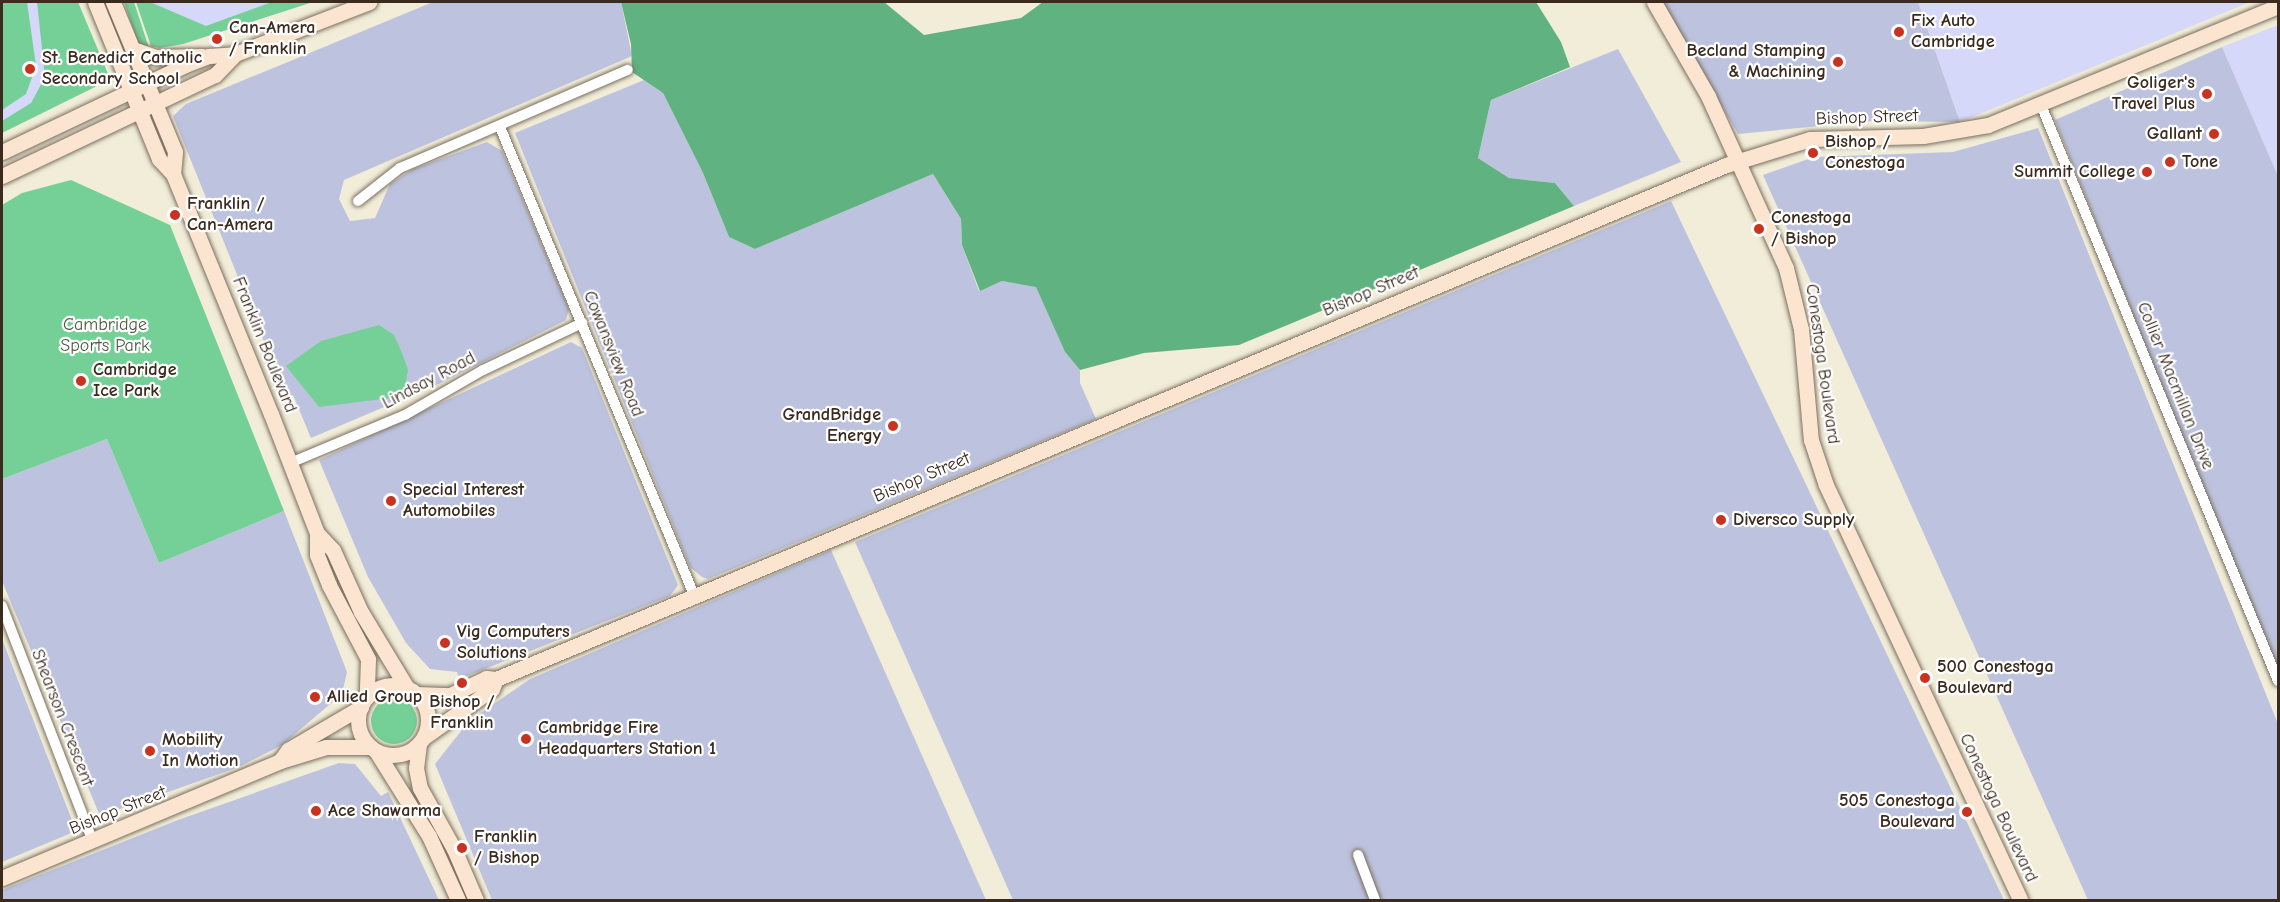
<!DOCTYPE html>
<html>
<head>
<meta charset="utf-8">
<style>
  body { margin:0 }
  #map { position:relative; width:2280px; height:902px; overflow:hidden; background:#f1edd8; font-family:"Comic Neue",sans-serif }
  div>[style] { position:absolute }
  .built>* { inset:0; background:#d5d8f9 }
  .industrial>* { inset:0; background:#bdc3de }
  .green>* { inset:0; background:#75d097 }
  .round { border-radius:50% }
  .forest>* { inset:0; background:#60b280 }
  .roads { filter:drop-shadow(0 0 2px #7b6e5f) drop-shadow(0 0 2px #7b6e5f) }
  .street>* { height:10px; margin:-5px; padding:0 5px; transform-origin:5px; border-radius:5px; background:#fff }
  .secondary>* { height:15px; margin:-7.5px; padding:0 7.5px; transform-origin:7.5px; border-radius:7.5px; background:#fce5d0 }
  .secondary>.ring { margin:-7.5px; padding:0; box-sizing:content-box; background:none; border:15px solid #fce5d0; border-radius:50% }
  .dots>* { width:16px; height:16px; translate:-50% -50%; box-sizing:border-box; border:3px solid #fff; border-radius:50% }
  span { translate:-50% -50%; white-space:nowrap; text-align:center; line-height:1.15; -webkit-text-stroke:4.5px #fff; paint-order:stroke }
  .poi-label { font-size:18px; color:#3b2a1e; font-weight:700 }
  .left { translate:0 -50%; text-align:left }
  .right { translate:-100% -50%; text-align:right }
  .street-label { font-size:18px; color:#3b2a1e }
  .park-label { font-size:18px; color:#4c5c42 }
  .frame { position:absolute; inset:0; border:3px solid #3b2a1e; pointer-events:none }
</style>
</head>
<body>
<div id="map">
  <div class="built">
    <i style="clip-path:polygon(2px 2px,76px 2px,45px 106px,2px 127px)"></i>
    <i style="clip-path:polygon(136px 2px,313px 2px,183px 44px,160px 48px,151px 46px)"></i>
    <i style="clip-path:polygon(1918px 2px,2250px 2px,1960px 122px)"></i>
    <i style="clip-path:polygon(2278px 25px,2278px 176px,2222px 47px)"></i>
  </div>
  <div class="industrial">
    <i style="clip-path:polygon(433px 2px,621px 2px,632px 56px,344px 180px,339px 199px,350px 221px,375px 218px,390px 184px,413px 169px,487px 142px,502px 151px,569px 309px,566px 320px,441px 383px,311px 438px,293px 395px,286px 396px,173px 116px,186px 104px)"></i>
    <i style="clip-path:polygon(1661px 2px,1918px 2px,1960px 122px,1872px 121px,1738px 134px)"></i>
    <i style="clip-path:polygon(2222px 47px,2278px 176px,2278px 677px,2055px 120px)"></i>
    <i style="clip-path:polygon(1618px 49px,1681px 162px,1574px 206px,1555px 183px,1509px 178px,1478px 158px,1491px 100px)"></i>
    <i style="clip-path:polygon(644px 80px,663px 93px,703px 173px,729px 237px,755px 249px,933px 174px,961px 219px,962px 245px,979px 291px,1002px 281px,1036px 286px,1065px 352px,1080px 370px,1080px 383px,1096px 419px,708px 579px,702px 577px,690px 567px,515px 133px)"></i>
    <i style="clip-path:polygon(2038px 128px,2278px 724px,2278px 900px,2088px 900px,1763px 175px,1814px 157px,1953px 152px)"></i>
    <i style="clip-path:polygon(1671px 201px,2004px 900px,1013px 900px,855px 542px)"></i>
    <i style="clip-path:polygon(571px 342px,582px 348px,678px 585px,670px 596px,459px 679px,457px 672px,430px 669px,406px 643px,368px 577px,319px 460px)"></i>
    <i style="clip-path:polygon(107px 439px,159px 563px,284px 511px,347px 672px,342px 694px,282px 745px,239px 767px,100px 816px,2px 581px,2px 479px)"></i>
    <i style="clip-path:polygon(831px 550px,986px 900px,492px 900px,435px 764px,469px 721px,530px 679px)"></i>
    <i style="clip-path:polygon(2px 639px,75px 828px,69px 834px,2px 862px)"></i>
    <i style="clip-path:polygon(339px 763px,355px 764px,381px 796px,388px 792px,439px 900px,2px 900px,2px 890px,178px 820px)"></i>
  </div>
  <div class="green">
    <i style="clip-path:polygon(2px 2px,27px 2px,36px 66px,26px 94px,2px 110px)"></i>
    <i style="clip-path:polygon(37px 2px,78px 2px,109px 76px,95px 87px,2px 133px,2px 121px,31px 103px,45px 77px)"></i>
    <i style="clip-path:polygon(124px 2px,134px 2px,149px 48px,144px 49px,138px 43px)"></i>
    <i style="clip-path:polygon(136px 2px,150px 2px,206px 26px,272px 2px,313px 2px,183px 44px,160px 48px,151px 46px)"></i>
    <i style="clip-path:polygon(71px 180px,170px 225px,284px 511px,159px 563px,107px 439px,2px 479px,2px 205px,22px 193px)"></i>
    <i style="clip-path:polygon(379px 325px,394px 335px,402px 353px,408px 370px,404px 392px,390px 398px,319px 407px,286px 366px,321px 341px)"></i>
    <i class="round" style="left:371px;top:698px;width:46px;height:46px"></i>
  </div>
  <div class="forest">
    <i style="clip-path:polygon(621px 2px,884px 2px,924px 35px,1021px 18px,1043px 2px,1536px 2px,1561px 42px,1570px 67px,1491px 100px,1478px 158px,1509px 178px,1555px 183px,1574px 206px,1239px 345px,1144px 353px,1080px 370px,1065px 352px,1036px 287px,1002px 281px,980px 291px,962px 245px,961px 219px,933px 174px,755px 249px,729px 237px,703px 173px,663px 93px,632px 72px,631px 44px)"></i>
  </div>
  <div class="roads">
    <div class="street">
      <i style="left:2041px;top:105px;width:623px;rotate:67.63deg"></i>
      <i style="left:500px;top:127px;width:507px;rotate:67.48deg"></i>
      <i style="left:358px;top:201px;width:53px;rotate:-38.2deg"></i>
      <i style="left:400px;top:168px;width:248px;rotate:-23.3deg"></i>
      <i style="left:290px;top:463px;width:125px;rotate:-22.7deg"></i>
      <i style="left:405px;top:415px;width:90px;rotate:-30deg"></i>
      <i style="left:483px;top:370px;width:110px;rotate:-25.4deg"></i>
      <i style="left:2px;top:606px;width:253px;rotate:68.9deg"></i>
      <i style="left:1358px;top:855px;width:48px;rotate:69.3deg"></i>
    </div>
    <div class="secondary">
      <i style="left:95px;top:2px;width:170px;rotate:67.8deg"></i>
      <i style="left:159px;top:159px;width:21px;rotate:47deg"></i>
      <i style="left:173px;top:174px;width:259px;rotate:67.8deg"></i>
      <i style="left:271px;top:414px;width:128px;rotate:68.9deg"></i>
      <i style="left:317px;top:533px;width:22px;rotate:90deg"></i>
      <i style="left:317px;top:555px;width:32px;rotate:68deg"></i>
      <i style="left:329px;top:585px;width:84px;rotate:62.2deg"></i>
      <i style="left:368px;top:659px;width:38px;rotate:92deg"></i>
      <i style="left:113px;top:2px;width:162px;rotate:67.5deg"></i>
      <i style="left:175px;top:152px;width:22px;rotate:95deg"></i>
      <i style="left:1654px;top:2px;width:108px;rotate:60.1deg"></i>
      <i style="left:1708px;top:96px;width:189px;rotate:65.6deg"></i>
      <i style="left:1786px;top:268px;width:63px;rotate:76.2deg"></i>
      <i style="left:1801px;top:329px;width:111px;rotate:84.9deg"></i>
      <i style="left:1811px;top:440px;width:47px;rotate:71.6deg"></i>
      <i style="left:1826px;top:485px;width:458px;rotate:64.9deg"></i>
      <i style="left:133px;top:49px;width:24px;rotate:19deg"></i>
      <i style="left:156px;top:57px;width:46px;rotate:-1.2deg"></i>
      <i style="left:2px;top:152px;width:203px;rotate:-25.4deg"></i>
      <i style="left:185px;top:65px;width:26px;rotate:-21deg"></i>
      <i style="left:209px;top:56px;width:26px;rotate:-4deg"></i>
      <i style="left:235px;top:54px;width:144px;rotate:-21.2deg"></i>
      <i style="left:2px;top:176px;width:236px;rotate:-25.4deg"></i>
      <i style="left:215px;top:75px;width:29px;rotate:-46deg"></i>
      <i style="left:317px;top:533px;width:23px;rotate:47deg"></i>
      <i style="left:333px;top:550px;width:68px;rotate:65.7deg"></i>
      <i style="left:361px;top:612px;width:89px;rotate:58.8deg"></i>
      <i class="ring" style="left:358px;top:685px;width:55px;height:55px"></i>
      <i style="left:415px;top:694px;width:35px;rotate:2deg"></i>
      <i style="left:450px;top:695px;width:40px;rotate:-25deg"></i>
      <i style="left:486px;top:678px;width:10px;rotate:6deg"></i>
      <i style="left:496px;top:679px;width:1333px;rotate:-22.68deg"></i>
      <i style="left:1726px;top:165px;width:88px;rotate:-17.2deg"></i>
      <i style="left:1810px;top:139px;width:113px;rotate:-1.5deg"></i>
      <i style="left:1923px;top:136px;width:66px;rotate:-9.6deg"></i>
      <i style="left:1988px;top:125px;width:313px;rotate:-22.3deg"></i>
      <i style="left:424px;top:737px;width:83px;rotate:-35.2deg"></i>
      <i style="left:492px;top:689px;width:11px;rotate:-68deg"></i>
      <i style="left:419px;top:744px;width:24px;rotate:97deg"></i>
      <i style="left:416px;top:768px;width:20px;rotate:79deg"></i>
      <i style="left:420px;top:788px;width:70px;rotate:60.9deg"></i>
      <i style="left:454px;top:849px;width:56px;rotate:66.7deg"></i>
      <i style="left:376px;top:751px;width:100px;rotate:58.1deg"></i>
      <i style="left:429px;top:836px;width:70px;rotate:65.6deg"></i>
      <i style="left:280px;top:761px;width:14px;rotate:-54deg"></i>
      <i style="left:288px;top:750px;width:85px;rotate:-30.5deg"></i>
      <i style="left:2px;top:878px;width:302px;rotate:-22.8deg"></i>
      <i style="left:280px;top:761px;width:48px;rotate:-16.9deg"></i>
      <i style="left:326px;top:747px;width:44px"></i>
    </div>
  </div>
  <div class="dots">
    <i style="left:1899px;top:32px;background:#c8321e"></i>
    <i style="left:217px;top:39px;background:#c8321e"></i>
    <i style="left:1838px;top:62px;background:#c8321e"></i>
    <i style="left:30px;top:69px;background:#c8321e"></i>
    <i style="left:2207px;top:94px;background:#c8321e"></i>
    <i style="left:2214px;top:134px;background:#c8321e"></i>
    <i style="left:1813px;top:153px;background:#c8321e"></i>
    <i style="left:2170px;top:162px;background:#c8321e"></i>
    <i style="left:2147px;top:172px;background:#c8321e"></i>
    <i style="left:175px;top:215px;background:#c8321e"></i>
    <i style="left:1759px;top:229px;background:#c8321e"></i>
    <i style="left:81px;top:381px;background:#c8321e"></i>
    <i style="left:893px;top:426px;background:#c8321e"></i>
    <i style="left:391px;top:501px;background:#c8321e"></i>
    <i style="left:1721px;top:520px;background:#c8321e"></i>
    <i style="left:445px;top:643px;background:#c8321e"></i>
    <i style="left:1925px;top:678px;background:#c8321e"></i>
    <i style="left:462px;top:683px;background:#c8321e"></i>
    <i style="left:315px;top:697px;background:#c8321e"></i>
    <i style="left:526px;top:739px;background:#c8321e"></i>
    <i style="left:150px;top:751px;background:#c8321e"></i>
    <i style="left:316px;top:811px;background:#c8321e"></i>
    <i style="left:1967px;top:812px;background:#c8321e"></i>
    <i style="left:462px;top:848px;background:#c8321e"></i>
  </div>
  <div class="poi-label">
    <span class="left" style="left:1911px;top:32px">Fix Auto<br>Cambridge</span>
    <span class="left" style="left:229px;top:39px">Can-Amera<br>/ Franklin</span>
    <span class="right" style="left:1826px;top:62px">Becland Stamping<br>&amp; Machining</span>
    <span class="left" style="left:42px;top:69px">St. Benedict Catholic<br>Secondary School</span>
    <span class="right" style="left:2195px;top:94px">Goliger's<br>Travel Plus</span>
    <span class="right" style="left:2202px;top:134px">Gallant</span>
    <span class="left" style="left:1825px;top:153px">Bishop /<br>Conestoga</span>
    <span class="left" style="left:2182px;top:162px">Tone</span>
    <span class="right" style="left:2135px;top:172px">Summit College</span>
    <span class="left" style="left:187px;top:215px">Franklin /<br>Can-Amera</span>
    <span class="left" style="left:1771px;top:229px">Conestoga<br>/ Bishop</span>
    <span class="left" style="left:93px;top:381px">Cambridge<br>Ice Park</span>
    <span class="right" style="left:881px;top:426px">GrandBridge<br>Energy</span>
    <span class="left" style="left:403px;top:501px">Special Interest<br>Automobiles</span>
    <span class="left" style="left:1733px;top:520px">Diversco Supply</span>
    <span class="left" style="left:457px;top:643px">Vig Computers<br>Solutions</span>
    <span class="left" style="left:1937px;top:678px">500 Conestoga<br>Boulevard</span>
    <span class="left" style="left:327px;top:697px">Allied Group</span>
    <span style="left:462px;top:713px">Bishop /<br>Franklin</span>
    <span class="left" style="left:538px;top:739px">Cambridge Fire<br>Headquarters Station 1</span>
    <span class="left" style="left:162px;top:751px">Mobility<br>In Motion</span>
    <span class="right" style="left:1955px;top:812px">505 Conestoga<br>Boulevard</span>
    <span class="left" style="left:328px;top:811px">Ace Shawarma</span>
    <span class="left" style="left:474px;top:848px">Franklin<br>/ Bishop</span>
  </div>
  <div class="street-label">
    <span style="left:1867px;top:118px;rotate:-2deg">Bishop Street</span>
    <span style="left:1371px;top:292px;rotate:-23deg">Bishop Street</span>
    <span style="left:264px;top:345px;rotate:68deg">Franklin Boulevard</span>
    <span style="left:613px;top:354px;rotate:68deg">Cowansview Road</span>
    <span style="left:1822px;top:364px;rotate:82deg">Conestoga Boulevard</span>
    <span style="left:429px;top:381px;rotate:-28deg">Lindsay Road</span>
    <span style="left:2175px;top:386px;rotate:68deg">Collier Macmillan Drive</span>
    <span style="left:922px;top:478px;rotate:-23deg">Bishop Street</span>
    <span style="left:62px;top:718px;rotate:69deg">Shearson Crescent</span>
    <span style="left:1998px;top:808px;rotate:65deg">Conestoga Boulevard</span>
    <span style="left:118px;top:811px;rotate:-22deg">Bishop Street</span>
  </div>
  <div class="park-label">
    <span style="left:105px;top:336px">Cambridge<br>Sports Park</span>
  </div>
  <div class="frame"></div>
</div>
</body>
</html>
